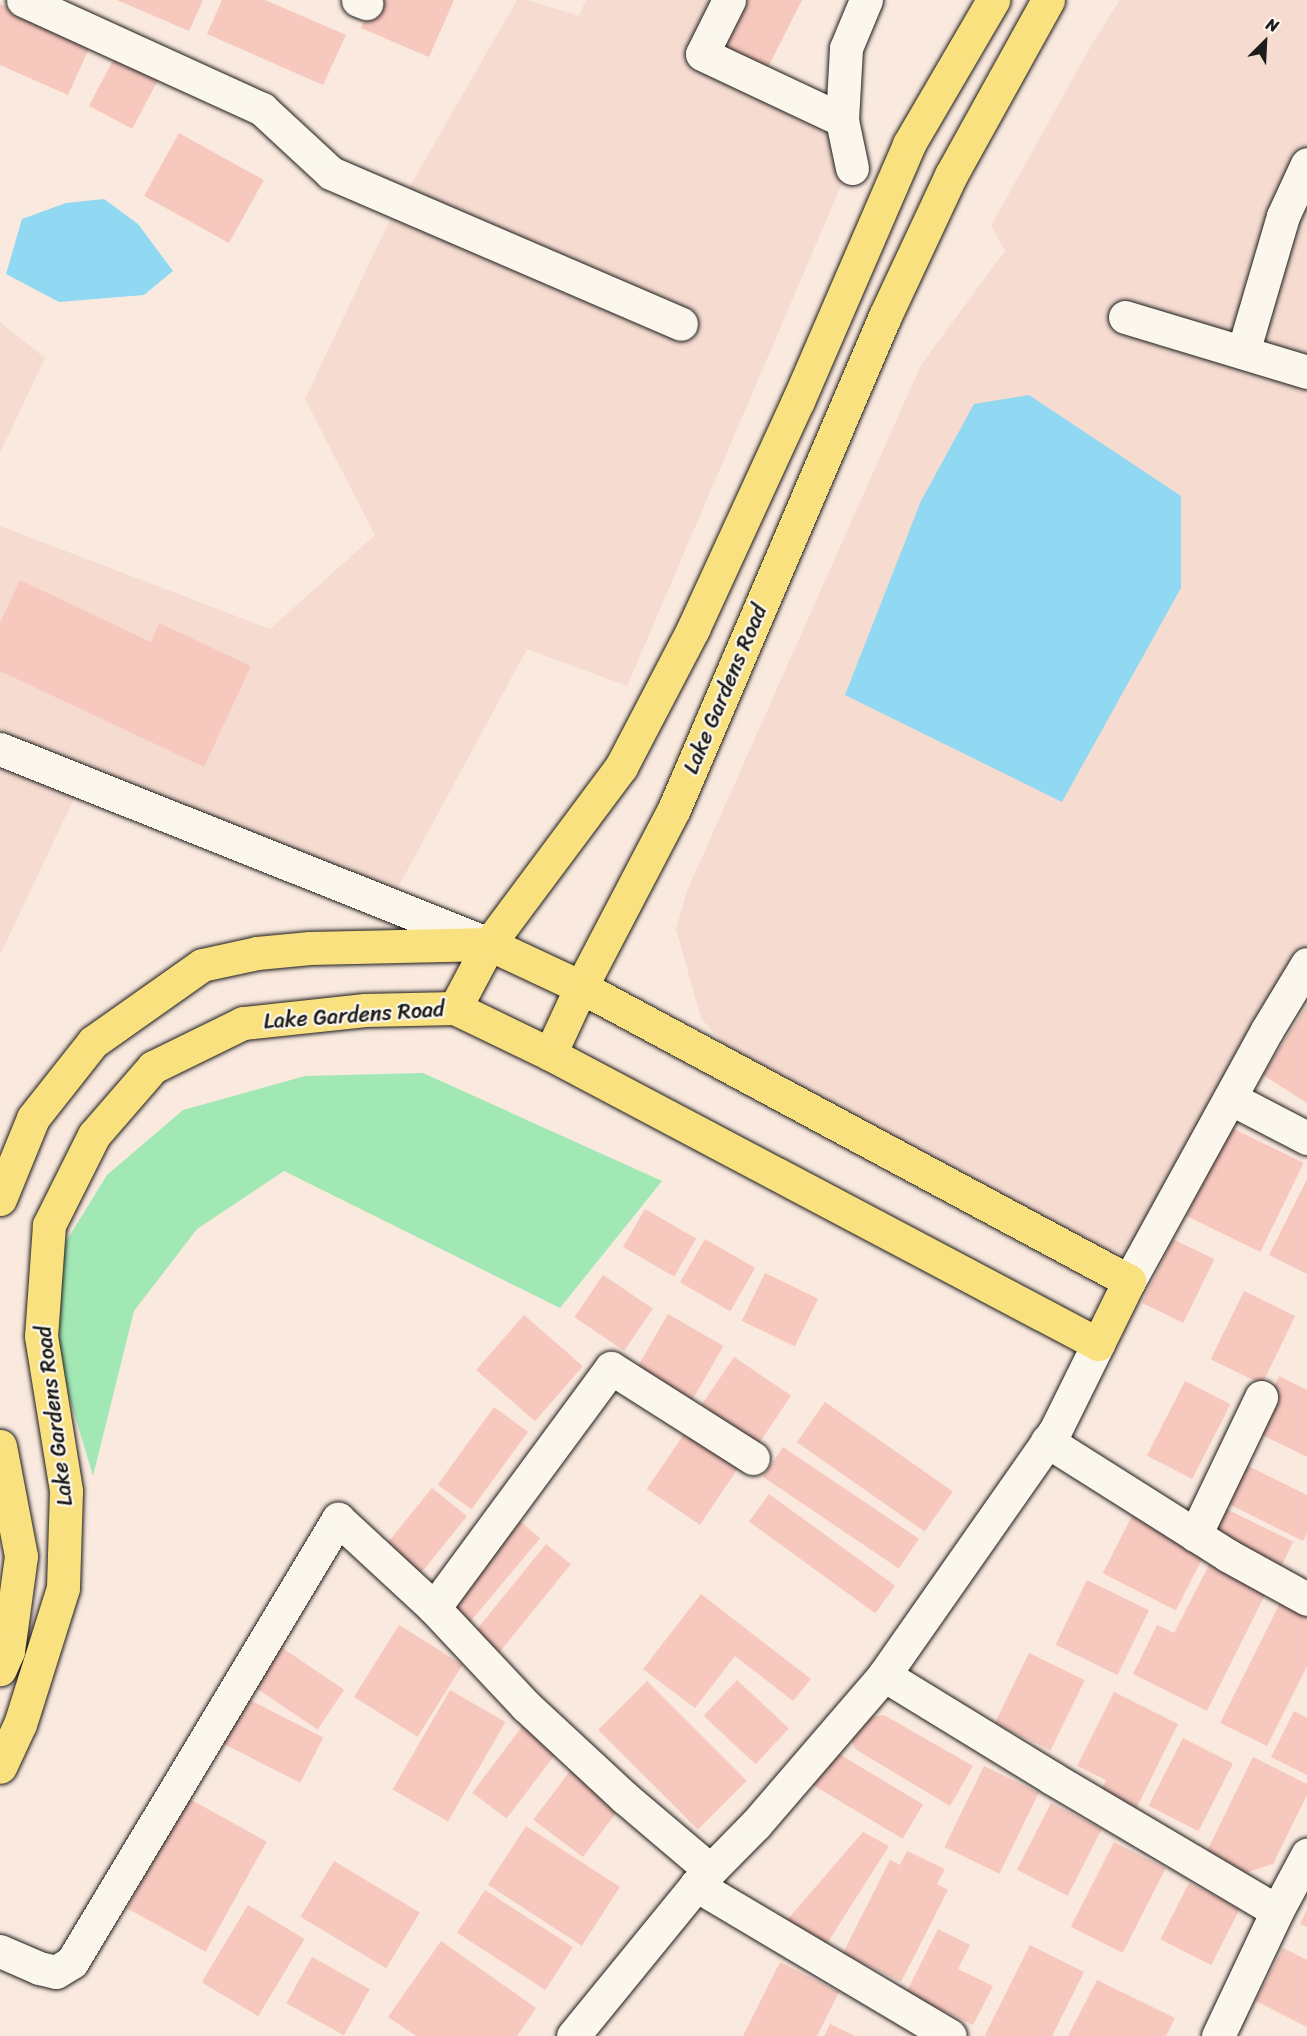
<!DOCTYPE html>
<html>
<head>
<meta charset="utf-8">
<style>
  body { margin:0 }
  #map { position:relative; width:1307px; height:2036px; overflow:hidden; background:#fae9de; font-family:Sriracha,sans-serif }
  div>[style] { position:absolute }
  .built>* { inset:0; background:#f5dbd0 }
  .green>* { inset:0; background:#a2e8b5 }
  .water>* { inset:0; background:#91d9f2 }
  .building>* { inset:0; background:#f7c8be; transform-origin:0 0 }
  .roads { filter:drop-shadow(0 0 2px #1c1c1c) drop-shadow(0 0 2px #1c1c1c) }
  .minor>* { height:33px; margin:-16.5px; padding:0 16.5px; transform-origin:16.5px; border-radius:16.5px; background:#fbf7ec }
  .major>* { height:33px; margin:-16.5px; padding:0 16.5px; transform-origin:16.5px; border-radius:16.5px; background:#fae180 }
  span { translate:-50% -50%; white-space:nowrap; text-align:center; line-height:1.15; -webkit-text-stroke:4.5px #fbf7ec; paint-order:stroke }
  .street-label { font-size:22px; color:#1c1c1c }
  .north { position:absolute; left:1235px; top:12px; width:60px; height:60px; -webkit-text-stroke:4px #fbf7ec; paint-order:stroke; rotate:24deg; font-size:16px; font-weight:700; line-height:24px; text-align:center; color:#1c1c1c }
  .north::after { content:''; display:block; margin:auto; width:21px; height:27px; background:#1c1c1c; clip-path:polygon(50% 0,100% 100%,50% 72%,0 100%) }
</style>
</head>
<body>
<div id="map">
  <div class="built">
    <i style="clip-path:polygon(517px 0,528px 0,579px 16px,586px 0,715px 0,686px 53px,832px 123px,843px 181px,627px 686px,527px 649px,395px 893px,72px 766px,0 731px,0 526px,270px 629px,375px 535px,305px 399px,386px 228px)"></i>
    <i style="clip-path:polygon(1120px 0,1307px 0,1307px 945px,1129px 1257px,1029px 1227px,752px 1078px,701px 1018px,676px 929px,687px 891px,921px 365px,1005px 251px,991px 226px,1092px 44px)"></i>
    <i style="clip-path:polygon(0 322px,45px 358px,0 453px)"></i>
    <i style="clip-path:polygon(0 756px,77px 792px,0 955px)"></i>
  </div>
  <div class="green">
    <i style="clip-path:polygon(423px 1073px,662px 1181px,560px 1308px,284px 1171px,197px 1229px,134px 1311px,93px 1476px,54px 1346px,54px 1261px,107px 1175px,183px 1110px,305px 1076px)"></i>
  </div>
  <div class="water">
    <i style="clip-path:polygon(104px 199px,138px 224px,173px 271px,144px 295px,59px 302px,6px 274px,22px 219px,66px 203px)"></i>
    <i style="clip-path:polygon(1029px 395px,1181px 496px,1181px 588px,1062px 802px,845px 695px,921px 501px,974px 404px)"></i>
  </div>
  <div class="building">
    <i style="clip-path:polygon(117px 0,203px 0,189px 31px)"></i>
    <i style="clip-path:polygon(222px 0,265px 0,346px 35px,323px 85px,207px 34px)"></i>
    <i style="clip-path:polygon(373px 0,454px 0,429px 57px,361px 28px)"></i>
    <i style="clip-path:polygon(749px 0,802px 0,763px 77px,721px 56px)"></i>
    <i style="clip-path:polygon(0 4px,91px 44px,68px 95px,0 65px)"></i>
    <i style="left:118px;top:51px;width:49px;height:62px;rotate:28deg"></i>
    <i style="left:179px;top:133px;width:97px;height:72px;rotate:29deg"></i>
    <i style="clip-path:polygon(20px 580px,151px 642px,159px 623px,251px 666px,204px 767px,0 671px,0 623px)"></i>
    <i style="clip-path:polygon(1307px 1005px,1307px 1103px,1263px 1075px)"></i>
    <i style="left:1230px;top:1127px;width:82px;height:99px;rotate:26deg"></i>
    <i style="clip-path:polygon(1307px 1179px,1307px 1274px,1269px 1255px)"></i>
    <i style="left:645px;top:1209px;width:59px;height:44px;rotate:30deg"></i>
    <i style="left:705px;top:1239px;width:58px;height:50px;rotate:30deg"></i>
    <i style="left:1173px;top:1239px;width:46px;height:71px;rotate:26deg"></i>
    <i style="left:765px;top:1273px;width:59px;height:53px;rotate:26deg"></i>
    <i style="left:603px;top:1275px;width:60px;height:51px;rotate:34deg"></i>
    <i style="left:1244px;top:1291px;width:57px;height:76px;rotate:26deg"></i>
    <i style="left:668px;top:1314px;width:64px;height:62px;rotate:30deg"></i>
    <i style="left:524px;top:1315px;width:78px;height:73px;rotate:41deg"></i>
    <i style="left:734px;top:1357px;width:69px;height:58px;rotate:34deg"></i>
    <i style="clip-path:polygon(1279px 1376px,1307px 1390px,1307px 1457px,1252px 1430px)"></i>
    <i style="left:1185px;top:1381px;width:51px;height:84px;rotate:27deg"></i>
    <i style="left:825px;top:1402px;width:156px;height:49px;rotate:35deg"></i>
    <i style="left:494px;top:1407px;width:42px;height:96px;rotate:36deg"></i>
    <i style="left:686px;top:1431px;width:64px;height:70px;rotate:34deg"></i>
    <i style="left:783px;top:1447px;width:164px;height:36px;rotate:34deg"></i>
    <i style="clip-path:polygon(1238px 1461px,1307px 1495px,1307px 1533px,1303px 1541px,1219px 1499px)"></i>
    <i style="left:432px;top:1488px;width:45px;height:73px;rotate:39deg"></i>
    <i style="left:769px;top:1494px;width:156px;height:34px;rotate:36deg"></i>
    <i style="left:1216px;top:1504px;width:86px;height:31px;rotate:26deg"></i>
    <i style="left:1135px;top:1510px;width:82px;height:71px;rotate:27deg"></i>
    <i style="left:515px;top:1517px;width:33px;height:112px;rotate:40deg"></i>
    <i style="left:546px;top:1544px;width:32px;height:113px;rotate:39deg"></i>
    <i style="clip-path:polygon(1211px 1561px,1268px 1589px,1207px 1711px,1133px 1674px,1157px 1625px,1174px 1633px)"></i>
    <i style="left:1087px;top:1580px;width:69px;height:72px;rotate:26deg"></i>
    <i style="clip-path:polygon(701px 1594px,811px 1679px,793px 1701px,735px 1656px,695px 1708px,643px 1669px)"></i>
    <i style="clip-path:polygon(1282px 1599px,1307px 1611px,1307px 1666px,1267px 1746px,1220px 1723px)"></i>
    <i style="left:399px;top:1625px;width:75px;height:85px;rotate:32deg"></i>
    <i style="left:278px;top:1645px;width:80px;height:48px;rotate:34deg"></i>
    <i style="left:1029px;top:1653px;width:62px;height:78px;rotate:26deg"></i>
    <i style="left:737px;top:1680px;width:71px;height:49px;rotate:43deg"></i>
    <i style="left:647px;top:1681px;width:141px;height:69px;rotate:45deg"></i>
    <i style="left:450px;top:1690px;width:64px;height:115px;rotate:30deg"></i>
    <i style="clip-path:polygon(1114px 1692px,1178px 1724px,1135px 1811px,1100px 1792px,1106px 1780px,1077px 1766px)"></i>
    <i style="left:244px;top:1697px;width:89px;height:51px;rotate:27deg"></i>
    <i style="clip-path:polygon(1294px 1711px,1307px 1718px,1307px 1775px,1271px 1757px)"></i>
    <i style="clip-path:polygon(884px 1715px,973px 1766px,950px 1806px,855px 1749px,851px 1740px,865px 1718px)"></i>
    <i style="left:524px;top:1724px;width:43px;height:86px;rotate:37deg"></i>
    <i style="left:1183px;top:1738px;width:56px;height:76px;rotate:27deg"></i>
    <i style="left:834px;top:1751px;width:104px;height:40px;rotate:31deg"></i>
    <i style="clip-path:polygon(1253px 1757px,1307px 1784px,1307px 1795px,1273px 1864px,1245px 1873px,1207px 1851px)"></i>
    <i style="left:984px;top:1766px;width:61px;height:90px;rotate:26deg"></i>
    <i style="left:570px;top:1771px;width:62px;height:61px;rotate:37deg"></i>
    <i style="left:188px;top:1798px;width:90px;height:126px;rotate:29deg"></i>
    <i style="left:1051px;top:1803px;width:57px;height:75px;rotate:27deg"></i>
    <i style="left:526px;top:1826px;width:112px;height:70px;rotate:33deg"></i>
    <i style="clip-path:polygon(863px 1832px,889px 1846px,826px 1945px,787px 1920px)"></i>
    <i style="left:1114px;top:1842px;width:58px;height:95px;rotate:27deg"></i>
    <i style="clip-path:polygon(907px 1851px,945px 1869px,937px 1884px,948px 1890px,901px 1982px,843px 1953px,890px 1860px,900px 1865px)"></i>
    <i style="left:334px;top:1861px;width:100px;height:65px;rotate:31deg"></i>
    <i style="left:1189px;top:1883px;width:57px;height:63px;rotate:27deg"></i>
    <i style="left:485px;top:1890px;width:105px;height:51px;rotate:33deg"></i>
    <i style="left:248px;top:1905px;width:66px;height:90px;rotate:31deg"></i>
    <i style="clip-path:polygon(1307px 1909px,1307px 1927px,1300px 1924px)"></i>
    <i style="clip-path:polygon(938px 1929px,970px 1945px,958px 1969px,993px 1986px,973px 2025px,906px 1993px)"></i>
    <i style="clip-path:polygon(441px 1941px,536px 2008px,517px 2036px,416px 2036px,388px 2017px)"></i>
    <i style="clip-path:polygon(1030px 1945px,1084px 1972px,1052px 2036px,988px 2036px,985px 2035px)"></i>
    <i style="clip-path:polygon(1283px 1948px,1307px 1960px,1307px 2027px,1256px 2001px)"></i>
    <i style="left:312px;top:1957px;width:66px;height:53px;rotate:29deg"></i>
    <i style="clip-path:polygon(780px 1962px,839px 1992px,817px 2036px,743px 2036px)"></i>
    <i style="clip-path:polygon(1097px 1980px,1175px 2018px,1166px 2036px,1068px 2036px)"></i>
    <i style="clip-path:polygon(830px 2024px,855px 2036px,824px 2036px)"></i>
  </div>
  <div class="roads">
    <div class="minor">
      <i style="left:23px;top:0;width:263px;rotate:24.5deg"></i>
      <i style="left:262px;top:109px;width:94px;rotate:42.8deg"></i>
      <i style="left:331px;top:173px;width:381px;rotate:23.3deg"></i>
      <i style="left:358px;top:0;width:9px;rotate:21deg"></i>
      <i style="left:729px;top:0;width:60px;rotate:116.6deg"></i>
      <i style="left:702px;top:54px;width:155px;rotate:25.2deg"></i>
      <i style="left:852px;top:168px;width:49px;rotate:-101.8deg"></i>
      <i style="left:842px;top:120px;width:72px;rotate:-86.8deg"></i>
      <i style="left:846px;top:48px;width:52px;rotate:-67.4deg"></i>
      <i style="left:1125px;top:317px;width:190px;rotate:16.8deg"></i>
      <i style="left:1243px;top:352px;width:142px;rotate:-73.6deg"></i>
      <i style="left:1283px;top:216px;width:57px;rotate:-65.2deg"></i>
      <i style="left:0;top:749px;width:526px;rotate:21.74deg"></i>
      <i style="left:1230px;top:1098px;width:87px;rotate:27.5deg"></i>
      <i style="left:1129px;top:1281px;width:286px;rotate:-61.2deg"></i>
      <i style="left:1267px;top:1030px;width:77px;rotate:-58.8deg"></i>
      <i style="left:1047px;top:1441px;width:213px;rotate:32.3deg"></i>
      <i style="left:1227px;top:1555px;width:91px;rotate:28.8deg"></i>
      <i style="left:1195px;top:1535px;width:153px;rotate:-64.4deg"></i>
      <i style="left:434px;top:1608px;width:298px;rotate:-53.6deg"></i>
      <i style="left:611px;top:1368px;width:168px;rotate:32.4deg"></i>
      <i style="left:884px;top:1675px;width:197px;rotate:31.5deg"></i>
      <i style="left:1052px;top:1778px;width:261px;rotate:30.6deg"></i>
      <i style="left:696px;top:1885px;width:295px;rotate:30.7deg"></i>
      <i style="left:0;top:1951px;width:43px;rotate:23.6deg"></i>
      <i style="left:39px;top:1968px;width:17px;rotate:13deg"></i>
      <i style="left:56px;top:1972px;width:19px;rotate:-32deg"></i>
      <i style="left:72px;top:1962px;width:517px;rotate:-59.02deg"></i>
      <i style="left:338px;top:1519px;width:131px;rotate:42.8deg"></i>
      <i style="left:434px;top:1608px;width:134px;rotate:46.8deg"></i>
      <i style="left:526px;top:1706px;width:134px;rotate:42.9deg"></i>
      <i style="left:624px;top:1797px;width:113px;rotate:40.3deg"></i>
      <i style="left:573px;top:2036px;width:195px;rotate:-50.8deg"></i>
      <i style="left:696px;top:1885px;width:86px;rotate:-45.5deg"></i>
      <i style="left:756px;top:1824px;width:196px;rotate:-49.3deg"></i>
      <i style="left:884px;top:1675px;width:298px;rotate:-55deg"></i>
      <i style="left:1055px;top:1431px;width:97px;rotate:-63.7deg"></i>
      <i style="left:1218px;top:2036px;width:138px;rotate:-64.7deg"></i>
      <i style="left:1277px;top:1911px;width:64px;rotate:-61.8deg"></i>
    </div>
    <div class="major">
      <i style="left:455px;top:1008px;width:72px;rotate:-62deg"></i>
      <i style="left:489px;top:944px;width:221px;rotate:-53.3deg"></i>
      <i style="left:621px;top:767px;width:156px;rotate:-62.4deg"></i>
      <i style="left:693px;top:629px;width:251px;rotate:-65.3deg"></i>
      <i style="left:798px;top:401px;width:280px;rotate:-66.6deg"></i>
      <i style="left:909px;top:144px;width:167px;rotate:-59.7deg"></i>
      <i style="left:550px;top:1054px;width:74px;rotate:-65.2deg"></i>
      <i style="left:581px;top:987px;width:201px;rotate:-62.4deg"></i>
      <i style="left:674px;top:809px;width:536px;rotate:-66.83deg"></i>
      <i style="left:885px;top:316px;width:156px;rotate:-64.9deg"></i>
      <i style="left:951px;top:175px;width:200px;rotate:-61deg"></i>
      <i style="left:0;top:1199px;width:87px;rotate:-67.8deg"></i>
      <i style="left:33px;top:1118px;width:97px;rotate:-51.7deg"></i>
      <i style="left:93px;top:1042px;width:133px;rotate:-35.2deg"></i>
      <i style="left:202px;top:965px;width:56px;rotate:-12.3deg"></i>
      <i style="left:257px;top:953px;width:53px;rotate:-5.4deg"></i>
      <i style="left:310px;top:948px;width:179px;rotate:-1.3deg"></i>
      <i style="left:489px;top:944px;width:102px;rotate:25.1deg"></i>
      <i style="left:581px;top:987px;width:622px;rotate:28.21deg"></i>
      <i style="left:1129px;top:1281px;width:70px;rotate:116.2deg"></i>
      <i style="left:1098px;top:1344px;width:620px;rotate:-152.11deg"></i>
      <i style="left:550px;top:1054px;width:106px;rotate:-154.2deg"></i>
      <i style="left:455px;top:1008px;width:90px;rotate:178.7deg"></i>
      <i style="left:365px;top:1010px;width:123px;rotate:173.9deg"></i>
      <i style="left:243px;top:1023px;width:100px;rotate:153.9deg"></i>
      <i style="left:153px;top:1067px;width:90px;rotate:130.9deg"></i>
      <i style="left:94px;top:1135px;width:101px;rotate:116.6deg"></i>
      <i style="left:49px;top:1225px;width:111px;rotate:94.1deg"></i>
      <i style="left:41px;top:1336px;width:157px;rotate:80.8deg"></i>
      <i style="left:66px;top:1491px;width:97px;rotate:91.8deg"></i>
      <i style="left:63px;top:1588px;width:143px;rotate:107.5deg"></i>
      <i style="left:20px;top:1724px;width:47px;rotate:114.9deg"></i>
      <i style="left:0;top:1446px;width:112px;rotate:79.2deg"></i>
      <i style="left:21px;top:1556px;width:96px;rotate:97.8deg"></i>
      <i style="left:8px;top:1651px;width:20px;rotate:114deg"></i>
    </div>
  </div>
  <div class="street-label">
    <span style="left:725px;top:689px;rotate:-67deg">Lake Gardens Road</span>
    <span style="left:354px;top:1015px;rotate:-4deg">Lake Gardens Road</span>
    <span style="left:54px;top:1416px;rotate:-97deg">Lake Gardens Road</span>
  </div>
  <div class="north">N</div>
</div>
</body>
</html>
